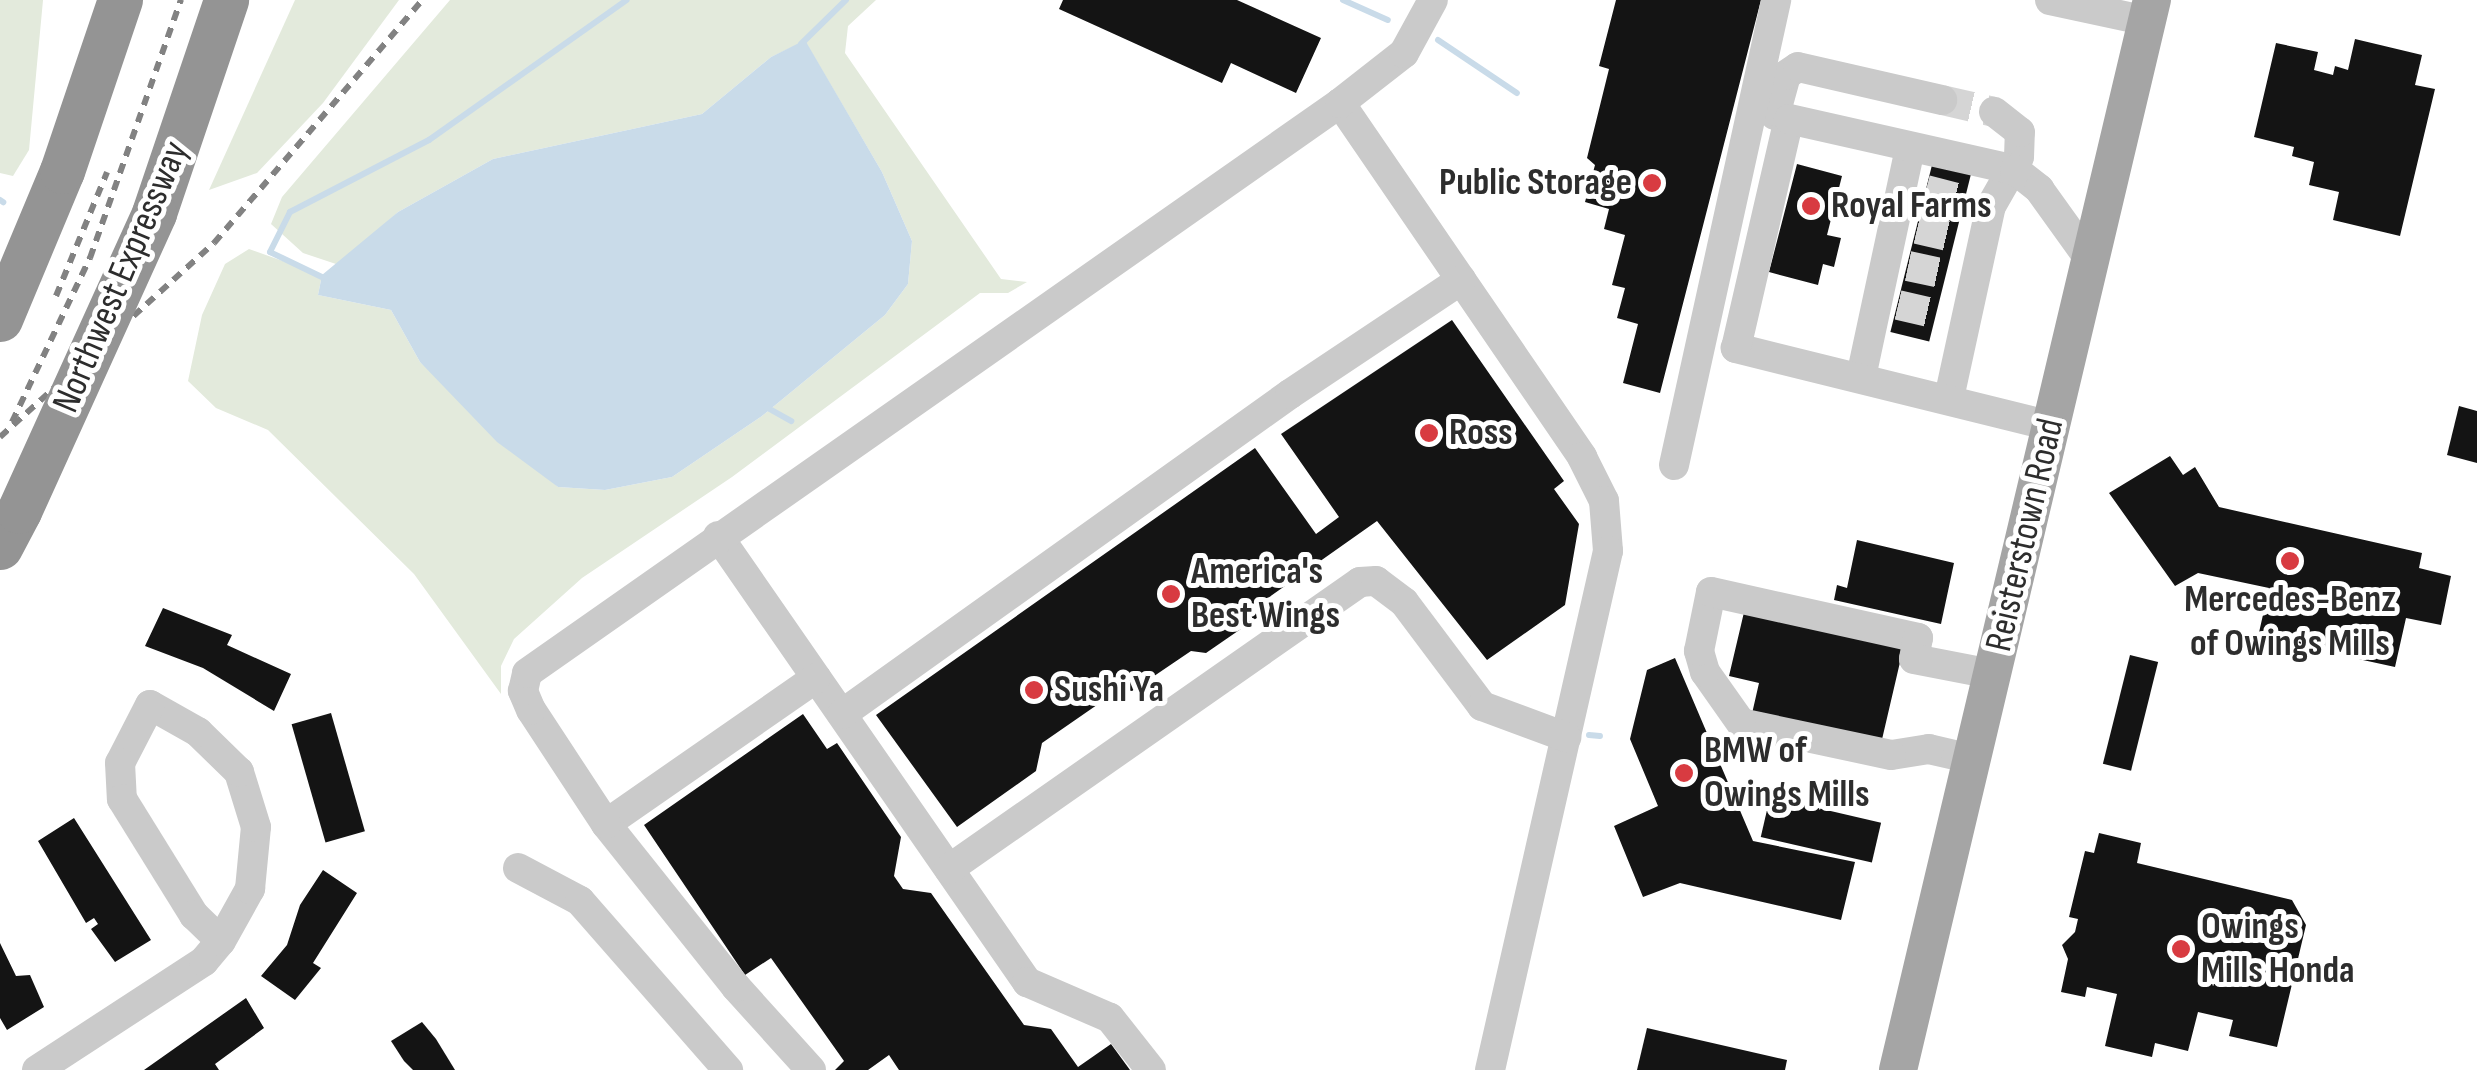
<!DOCTYPE html>
<html>
<head>
<meta charset="utf-8">
<style>
  body { margin:0 }
  #map { position:relative; width:2477px; height:1070px; overflow:hidden; background:#fff; font-family:"Sofia Sans Condensed",sans-serif }
  div>[style] { position:absolute }
  .green>* { inset:0; background:#e3eadc }
  .water>* { inset:0; background:#c9dbe9 }
  .stream>* { height:6px; margin:-3px; padding:0 3px; transform-origin:3px; border-radius:3px; background:#c9dbe9 }
  .building>* { inset:0; background:#141414; transform-origin:0 0 }
  .minor-tunnel>* { height:30px; margin-top:-15px; transform-origin:0; background:repeating-linear-gradient(90deg,#d5d5d5 0 30px,transparent 0 45px) }
  .minor>* { height:30px; margin:-15px; padding:0 15px; transform-origin:15px; border-radius:15px; background:#cacaca }
  .major>* { height:38px; margin:-19px; padding:0 19px; transform-origin:19px; border-radius:19px; background:#a5a5a5 }
  .highway>* { height:45px; margin:-22.5px; padding:0 22.5px; transform-origin:22.5px; border-radius:22.5px; background:#949494 }
  .rail>* { height:6px; margin-top:-3px; transform-origin:0; background:repeating-linear-gradient(90deg,#828282 0 10px,transparent 0 18px) }
  .highway-bridge>* { height:45px; margin:-22.5px; padding:0 22.5px; transform-origin:22.5px; border-radius:22.5px; background:#949494 }
  .dots>* { width:28px; height:28px; translate:-50% -50%; box-sizing:border-box; border:5px solid #fff; border-radius:50% }
  span { translate:-50% -50%; white-space:nowrap; text-align:center; line-height:1.15; -webkit-text-stroke:10px #fff; paint-order:stroke }
  .poi-label { font-size:38px; color:#2d2d2d; font-weight:700 }
  .right { translate:-100% -50%; text-align:right }
  .left { translate:0 -50%; text-align:left }
  .street-label { font-size:38px; color:#2d2d2d }
</style>
</head>
<body>
<div id="map">
  <div class="green">
    <i style="clip-path:polygon(0 0,43px 0,29px 150px,13px 176px,0 173px)"></i>
    <i style="clip-path:polygon(295px 0,399px 0,323px 103px,257px 173px,209px 190px)"></i>
    <i style="clip-path:polygon(450px 0,876px 0,848px 26px,845px 53px,1001px 279px,1027px 282px,1008px 293px,980px 293px,732px 477px,582px 578px,514px 639px,501px 666px,501px 694px,414px 574px,268px 430px,216px 408px,188px 381px,202px 315px,225px 264px,249px 249px,322px 275px,318px 295px,391px 310px,420px 362px,558px 487px,605px 490px,672px 477px,762px 416px,885px 315px,908px 284px,912px 241px,882px 172px,805px 41px,771px 57px,702px 114px,493px 159px,398px 212px,339px 265px,303px 253px,271px 224px,282px 197px)"></i>
  </div>
  <div class="water">
    <i style="clip-path:polygon(805px 40px,882px 172px,912px 241px,908px 284px,885px 315px,762px 416px,672px 477px,605px 490px,558px 487px,497px 442px,420px 362px,391px 310px,318px 295px,322px 275px,398px 212px,493px 159px,702px 114px,771px 57px)"></i>
  </div>
  <div class="stream">
    <i style="left:1343px;top:0;width:49px;rotate:24deg"></i>
    <i style="left:1438px;top:40px;width:95px;rotate:33.9deg"></i>
    <i style="left:801px;top:44px;width:63px;rotate:-44.4deg"></i>
    <i style="left:0;top:200px;width:4px;rotate:34deg"></i>
    <i style="left:326px;top:279px;width:62px;rotate:-154.3deg"></i>
    <i style="left:270px;top:252px;width:45px;rotate:-63.4deg"></i>
    <i style="left:290px;top:212px;width:157px;rotate:-27.4deg"></i>
    <i style="left:429px;top:140px;width:242px;rotate:-35.3deg"></i>
    <i style="left:766px;top:407px;width:29px;rotate:29deg"></i>
    <i style="left:1589px;top:735px;width:11px;rotate:5deg"></i>
  </div>
  <div class="building">
    <i style="clip-path:polygon(1063px 0,1237px 0,1321px 38px,1296px 93px,1231px 63px,1222px 83px,1059px 9px)"></i>
    <i style="clip-path:polygon(1616px 0,1761px 0,1660px 393px,1623px 383px,1638px 324px,1617px 318px,1625px 288px,1612px 285px,1625px 235px,1604px 229px,1609px 209px,1585px 202px,1595px 165px,1587px 158px,1609px 69px,1599px 66px)"></i>
    <i style="clip-path:polygon(2355px 39px,2422px 55px,2415px 85px,2435px 89px,2400px 236px,2333px 220px,2339px 192px,2309px 185px,2314px 162px,2292px 156px,2294px 147px,2254px 137px,2276px 43px,2318px 52px,2314px 70px,2333px 75px,2335px 66px,2348px 70px)"></i>
    <i style="clip-path:polygon(1797px 164px,1842px 176px,1827px 235px,1841px 238px,1834px 267px,1823px 264px,1818px 285px,1769px 272px)"></i>
    <i style="left:1932px;top:165px;width:40px;height:172px;rotate:14deg"></i>
    <i style="clip-path:polygon(1452px 320px,1564px 481px,1554px 489px,1579px 524px,1565px 605px,1487px 660px,1377px 521px,1268px 598px,1264px 613px,1206px 653px,1191px 651px,1132px 691px,1120px 689px,1042px 743px,1036px 771px,957px 827px,876px 715px,1255px 448px,1316px 534px,1339px 517px,1281px 434px)"></i>
    <i style="clip-path:polygon(2459px 406px,2477px 411px,2477px 463px,2447px 455px)"></i>
    <i style="clip-path:polygon(2170px 456px,2183px 475px,2195px 467px,2219px 507px,2422px 553px,2419px 568px,2451px 576px,2441px 625px,2406px 618px,2395px 667px,2258px 637px,2269px 588px,2198px 573px,2175px 586px,2109px 493px)"></i>
    <i style="clip-path:polygon(1857px 540px,1954px 563px,1941px 624px,1834px 600px,1837px 585px,1847px 588px)"></i>
    <i style="clip-path:polygon(163px 608px,232px 635px,227px 645px,291px 674px,274px 711px,203px 668px,145px 646px)"></i>
    <i style="clip-path:polygon(1745px 608px,1904px 645px,1880px 748px,1751px 718px,1759px 683px,1729px 676px)"></i>
    <i style="left:2130px;top:655px;width:29px;height:112px;rotate:14deg"></i>
    <i style="clip-path:polygon(1675px 658px,1753px 841px,1855px 862px,1841px 920px,1680px 883px,1643px 897px,1614px 826px,1658px 806px,1630px 739px,1647px 670px)"></i>
    <i style="left:331px;top:713px;width:123px;height:41px;rotate:74deg"></i>
    <i style="clip-path:polygon(803px 714px,827px 749px,837px 743px,901px 837px,894px 876px,903px 889px,931px 893px,1024px 1025px,1051px 1029px,1078px 1067px,1111px 1044px,1130px 1070px,899px 1070px,889px 1055px,868px 1070px,835px 1070px,844px 1061px,771px 958px,745px 975px,644px 825px)"></i>
    <i style="left:1770px;top:797px;width:114px;height:41px;rotate:13deg"></i>
    <i style="clip-path:polygon(74px 818px,151px 940px,115px 962px,91px 929px,98px 924px,94px 918px,86px 923px,38px 841px)"></i>
    <i style="clip-path:polygon(2099px 833px,2141px 843px,2137px 863px,2292px 900px,2306px 925px,2277px 1047px,2229px 1036px,2233px 1020px,2198px 1012px,2188px 1051px,2155px 1043px,2152px 1057px,2105px 1046px,2117px 994px,2087px 987px,2085px 997px,2061px 992px,2068px 959px,2062px 945px,2075px 932px,2078px 919px,2069px 917px,2085px 851px,2094px 853px)"></i>
    <i style="clip-path:polygon(323px 870px,357px 893px,313px 963px,321px 968px,295px 1000px,261px 976px,287px 945px,300px 905px)"></i>
    <i style="clip-path:polygon(0 943px,16px 976px,30px 975px,44px 1007px,7px 1030px,0 1018px)"></i>
    <i style="clip-path:polygon(246px 998px,264px 1028px,215px 1064px,219px 1070px,144px 1070px)"></i>
    <i style="clip-path:polygon(422px 1022px,436px 1039px,455px 1070px,413px 1070px,404px 1061px,391px 1041px)"></i>
    <i style="clip-path:polygon(1647px 1028px,1787px 1060px,1785px 1070px,1637px 1070px)"></i>
  </div>
  <div class="minor-tunnel">
    <i style="left:1942px;top:100px;width:53px;rotate:13deg"></i>
    <i style="left:1926px;top:190px;width:40px;rotate:14.4deg"></i>
    <i style="left:1917px;top:229px;width:40px;rotate:13deg"></i>
    <i style="left:1908px;top:266px;width:40px;rotate:12deg"></i>
    <i style="left:1898px;top:305px;width:40px;rotate:13deg"></i>
  </div>
  <div class="minor">
    <i style="left:2050px;top:0;width:99px;rotate:12.2deg"></i>
    <i style="left:1340px;top:103px;width:429px;rotate:55.6deg"></i>
    <i style="left:1582px;top:457px;width:49px;rotate:63.4deg"></i>
    <i style="left:1604px;top:501px;width:50px;rotate:85.4deg"></i>
    <i style="left:1608px;top:551px;width:532px;rotate:102.81deg"></i>
    <i style="left:1775px;top:115px;width:41px;rotate:-74.6deg"></i>
    <i style="left:1786px;top:75px;width:14px;rotate:-34deg"></i>
    <i style="left:1798px;top:67px;width:148px;rotate:12.9deg"></i>
    <i style="left:1861px;top:377px;width:233px;rotate:-77.9deg"></i>
    <i style="left:1949px;top:398px;width:197px;rotate:-77.7deg"></i>
    <i style="left:1991px;top:206px;width:56px;rotate:-60.3deg"></i>
    <i style="left:2019px;top:157px;width:25px;rotate:-88deg"></i>
    <i style="left:2020px;top:132px;width:33px;rotate:-142deg"></i>
    <i style="left:2051px;top:426px;width:325px;rotate:-166.1deg"></i>
    <i style="left:1736px;top:348px;width:235px;rotate:-77deg"></i>
    <i style="left:1789px;top:119px;width:232px;rotate:12.7deg"></i>
    <i style="left:2015px;top:170px;width:31px;rotate:38deg"></i>
    <i style="left:2039px;top:189px;width:87px;rotate:54.3deg"></i>
    <i style="left:1674px;top:465px;width:476px;rotate:-77.6deg"></i>
    <i style="left:718px;top:536px;width:543px;rotate:55.28deg"></i>
    <i style="left:1027px;top:982px;width:90px;rotate:23.4deg"></i>
    <i style="left:1110px;top:1018px;width:66px;rotate:51.7deg"></i>
    <i style="left:842px;top:714px;width:551px;rotate:-35.54deg"></i>
    <i style="left:1290px;top:394px;width:206px;rotate:-33.7deg"></i>
    <i style="left:1972px;top:759px;width:44px;rotate:-166.9deg"></i>
    <i style="left:1929px;top:749px;width:38px;rotate:171deg"></i>
    <i style="left:1891px;top:755px;width:153px;rotate:-168deg"></i>
    <i style="left:1741px;top:723px;width:62px;rotate:-125.2deg"></i>
    <i style="left:1705px;top:672px;width:22px;rotate:-106deg"></i>
    <i style="left:1699px;top:651px;width:60px;rotate:-78.5deg"></i>
    <i style="left:1711px;top:592px;width:212px;rotate:12.5deg"></i>
    <i style="left:1918px;top:638px;width:21px;rotate:101deg"></i>
    <i style="left:1914px;top:659px;width:79px;rotate:10.9deg"></i>
    <i style="left:606px;top:824px;width:256px;rotate:-34.8deg"></i>
    <i style="left:518px;top:868px;width:70px;rotate:28deg"></i>
    <i style="left:580px;top:901px;width:225px;rotate:48.8deg"></i>
    <i style="left:949px;top:869px;width:501px;rotate:-34.93deg"></i>
    <i style="left:1360px;top:582px;width:16px;rotate:-4deg"></i>
    <i style="left:1376px;top:581px;width:35px;rotate:37deg"></i>
    <i style="left:1404px;top:602px;width:130px;rotate:53.1deg"></i>
    <i style="left:1482px;top:706px;width:90px;rotate:20.3deg"></i>
    <i style="left:37px;top:1070px;width:199px;rotate:-33.1deg"></i>
    <i style="left:204px;top:961px;width:26px;rotate:-50deg"></i>
    <i style="left:221px;top:941px;width:60px;rotate:-60.9deg"></i>
    <i style="left:250px;top:889px;width:62px;rotate:-84.5deg"></i>
    <i style="left:256px;top:827px;width:58px;rotate:-107.2deg"></i>
    <i style="left:239px;top:772px;width:57px;rotate:-135.7deg"></i>
    <i style="left:198px;top:732px;width:55px;rotate:-150.6deg"></i>
    <i style="left:150px;top:705px;width:65px;rotate:117.3deg"></i>
    <i style="left:120px;top:763px;width:36px;rotate:87deg"></i>
    <i style="left:122px;top:799px;width:137px;rotate:58.2deg"></i>
    <i style="left:194px;top:915px;width:37px;rotate:44deg"></i>
    <i style="left:811px;top:1070px;width:112px;rotate:-132.1deg"></i>
    <i style="left:736px;top:987px;width:208px;rotate:-128.6deg"></i>
    <i style="left:606px;top:824px;width:136px;rotate:-123.3deg"></i>
    <i style="left:531px;top:710px;width:21px;rotate:-113deg"></i>
    <i style="left:523px;top:691px;width:18px;rotate:-77deg"></i>
    <i style="left:527px;top:673px;width:993px;rotate:-35.03deg"></i>
    <i style="left:1340px;top:103px;width:81px;rotate:-38deg"></i>
    <i style="left:1404px;top:53px;width:60px;rotate:-61.3deg"></i>
  </div>
  <div class="major">
    <i style="left:1898px;top:1070px;width:1100px;rotate:-76.65deg"></i>
  </div>
  <div class="highway">
    <i style="left:154px;top:213px;width:225px;rotate:-71.3deg"></i>
    <i style="left:0;top:319px;width:160px;rotate:-67.3deg"></i>
    <i style="left:62px;top:171px;width:181px;rotate:-71.3deg"></i>
    <i style="left:0;top:547px;width:41px;rotate:-62.2deg"></i>
  </div>
  <div class="rail">
    <i style="left:56px;top:296px;width:134px;rotate:-67.6deg"></i>
    <i style="left:12px;top:422px;width:182px;rotate:-64.6deg"></i>
    <i style="left:90px;top:258px;width:274px;rotate:-70.6deg"></i>
    <i style="left:0;top:437px;width:289px;rotate:-42.2deg"></i>
    <i style="left:214px;top:243px;width:320px;rotate:-49.4deg"></i>
  </div>
  <div class="highway-bridge">
    <i style="left:19px;top:511px;width:327px;rotate:-65.6deg"></i>
  </div>
  <div class="dots">
    <i style="left:1652px;top:183px;background:#d83b41"></i>
    <i style="left:1811px;top:206px;background:#d83b41"></i>
    <i style="left:1429px;top:433px;background:#d83b41"></i>
    <i style="left:2290px;top:561px;background:#d83b41"></i>
    <i style="left:1171px;top:594px;background:#d83b41"></i>
    <i style="left:1034px;top:690px;background:#d83b41"></i>
    <i style="left:1684px;top:773px;background:#d83b41"></i>
    <i style="left:2181px;top:949px;background:#d83b41"></i>
  </div>
  <div class="poi-label">
    <span class="right" style="left:1632px;top:183px">Public Storage</span>
    <span class="left" style="left:1831px;top:206px">Royal Farms</span>
    <span class="left" style="left:1449px;top:433px">Ross</span>
    <span class="left" style="left:1191px;top:594px">America's<br>Best Wings</span>
    <span style="left:2290px;top:622px">Mercedes-Benz<br>of Owings Mills</span>
    <span class="left" style="left:1054px;top:690px">Sushi Ya</span>
    <span class="left" style="left:1704px;top:773px">BMW of<br>Owings Mills</span>
    <span class="left" style="left:2201px;top:949px">Owings<br>Mills Honda</span>
  </div>
  <div class="street-label">
    <span style="left:121px;top:277px;rotate:-67deg">Northwest Expressway</span>
    <span style="left:2025px;top:535px;rotate:-77deg">Reisterstown Road</span>
  </div>
</div>
</body>
</html>
